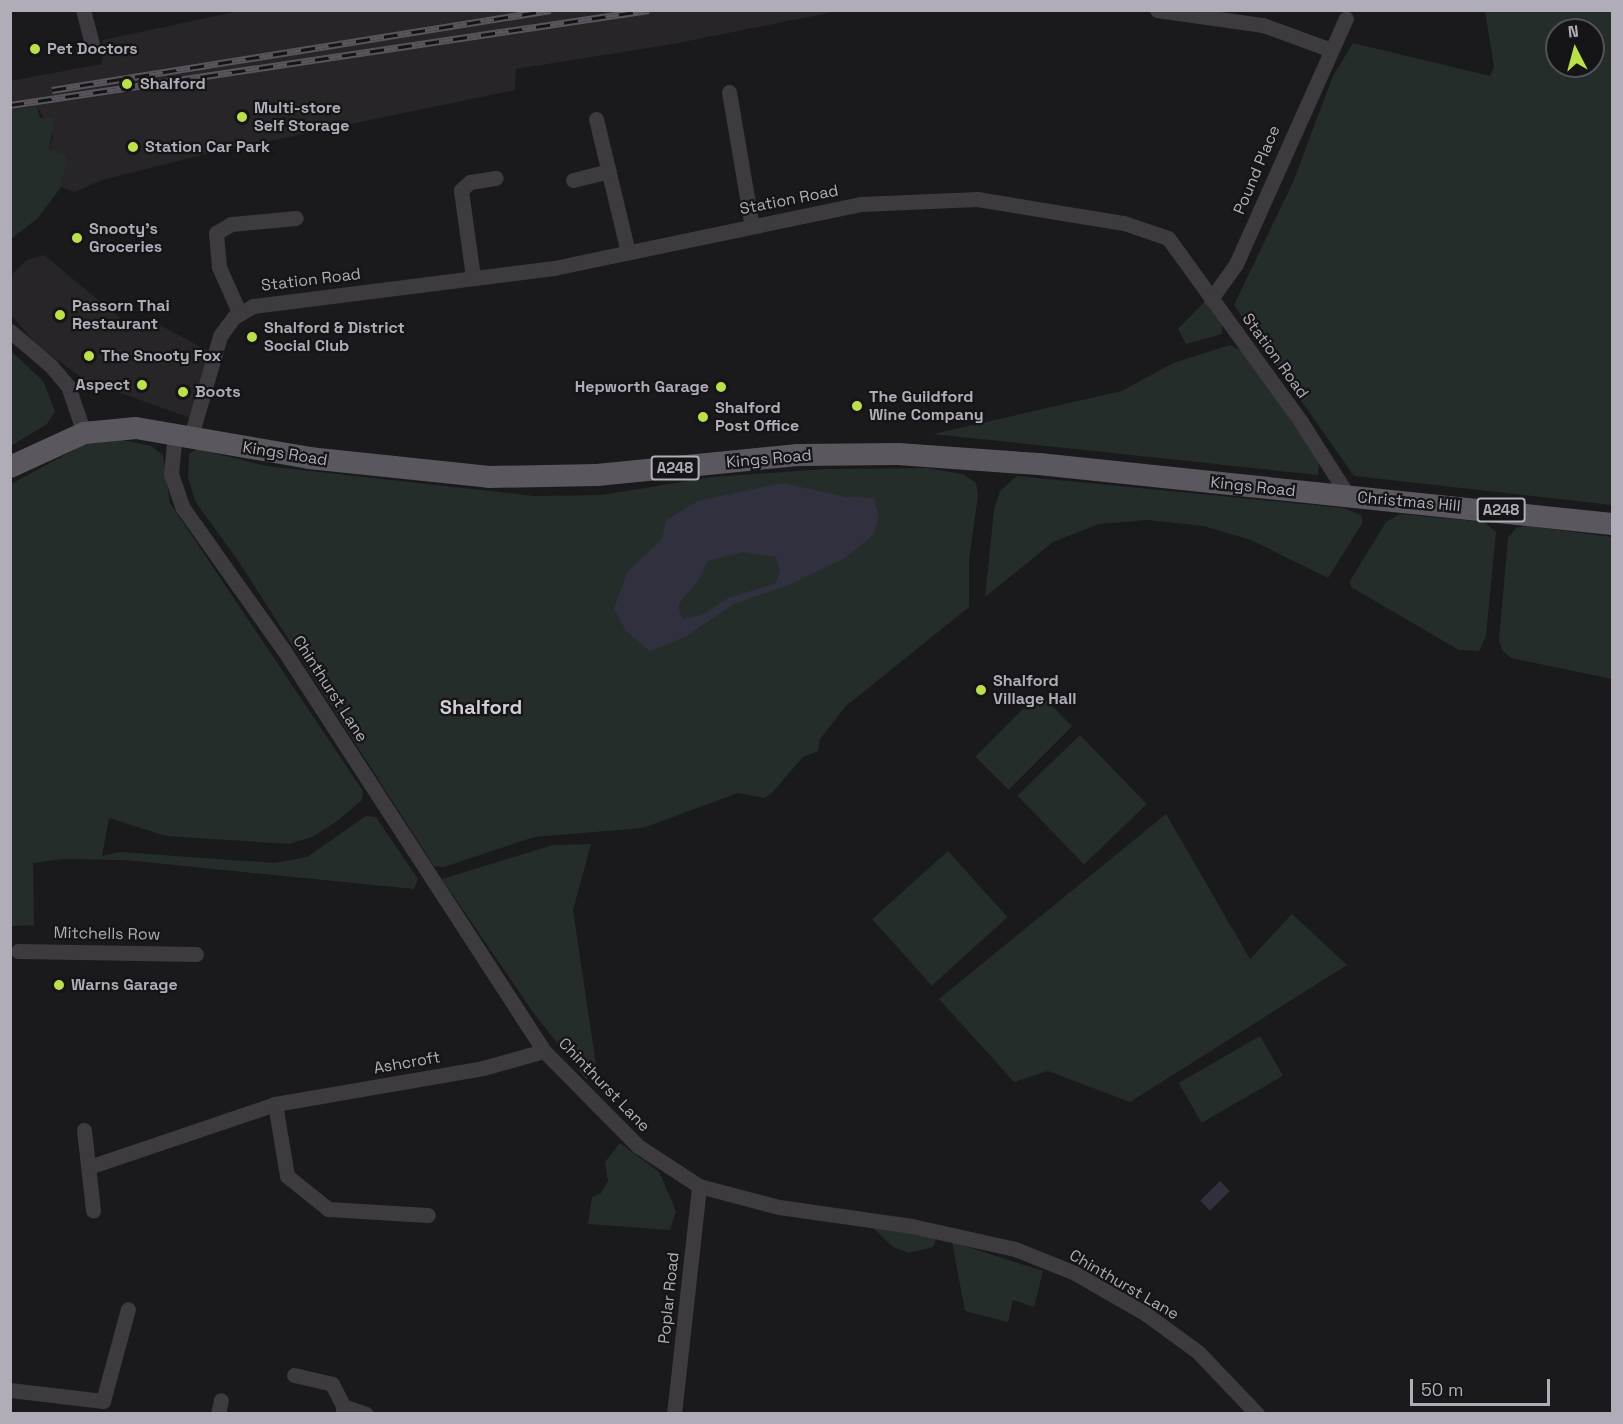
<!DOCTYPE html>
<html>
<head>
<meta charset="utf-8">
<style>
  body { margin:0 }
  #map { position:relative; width:1623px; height:1424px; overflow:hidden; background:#1a191b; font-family:"Space Grotesk",sans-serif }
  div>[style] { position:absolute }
  .built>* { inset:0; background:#272528 }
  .green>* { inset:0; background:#252d2b; transform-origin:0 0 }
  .water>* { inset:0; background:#31303e; transform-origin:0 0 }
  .street>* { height:15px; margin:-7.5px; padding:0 7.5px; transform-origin:7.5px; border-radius:7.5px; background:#3d3a40 }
  .primary>* { height:22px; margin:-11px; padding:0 11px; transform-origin:11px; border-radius:11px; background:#5a575e }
  .rail>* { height:7px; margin-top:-3.5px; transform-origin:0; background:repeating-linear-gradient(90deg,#151416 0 14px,#58565c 0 28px); box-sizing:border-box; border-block:2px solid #58565c }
  .dots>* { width:16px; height:16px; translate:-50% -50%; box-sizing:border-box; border:3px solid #151416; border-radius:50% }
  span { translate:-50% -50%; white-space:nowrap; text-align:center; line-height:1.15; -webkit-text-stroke:4.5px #151416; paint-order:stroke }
  .shield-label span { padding:2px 4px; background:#151416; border:2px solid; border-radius:4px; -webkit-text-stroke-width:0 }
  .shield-label { font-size:15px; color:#b0adb9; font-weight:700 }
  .poi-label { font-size:16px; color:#b0adb9; font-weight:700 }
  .left { translate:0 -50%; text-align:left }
  .right { translate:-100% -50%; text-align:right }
  .street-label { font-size:16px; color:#b0adb9 }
  .quarter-label { font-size:20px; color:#d0cdd6; font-weight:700 }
  .frame { position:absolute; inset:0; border:12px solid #b0adb9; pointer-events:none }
  .north { position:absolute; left:1545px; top:18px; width:60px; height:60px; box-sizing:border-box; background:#151416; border:2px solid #535157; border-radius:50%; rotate:354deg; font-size:16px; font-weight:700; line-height:24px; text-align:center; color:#b0adb9 }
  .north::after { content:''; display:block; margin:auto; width:21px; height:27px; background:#bbe04c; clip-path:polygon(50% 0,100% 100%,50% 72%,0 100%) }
  .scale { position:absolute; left:1410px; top:1379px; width:140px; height:27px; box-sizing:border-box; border:3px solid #b0adb9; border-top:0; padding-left:8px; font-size:18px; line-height:21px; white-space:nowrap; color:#b0adb9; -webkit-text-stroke:4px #151416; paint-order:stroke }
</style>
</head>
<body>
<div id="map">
  <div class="built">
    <i style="clip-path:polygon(239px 11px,838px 11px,673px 44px,516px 69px,515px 90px,202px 155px,102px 180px,74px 192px,61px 187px,67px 162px,49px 150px,53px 136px,37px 106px,11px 110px,10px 81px,102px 64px,103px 40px)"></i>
    <i style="clip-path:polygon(44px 255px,127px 324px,160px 325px,210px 352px,190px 418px,85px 380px,37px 345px,11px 315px,10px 276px,27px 260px)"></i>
  </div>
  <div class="green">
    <i style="clip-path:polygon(evenodd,1485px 11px,1612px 11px,1612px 505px,1354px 476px,1234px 305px,1293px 182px,1333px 76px,1353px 43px,1490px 76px,1494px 67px,1485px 11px,1557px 30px,1593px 30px,1593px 66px,1557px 66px,1557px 30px)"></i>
    <i style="clip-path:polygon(37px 106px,40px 118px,54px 118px,49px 150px,64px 154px,67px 162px,61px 187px,38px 218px,11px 239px,11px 110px)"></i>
    <i style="clip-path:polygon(1205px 301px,1222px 324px,1222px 334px,1186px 344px,1178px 329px)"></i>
    <i style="clip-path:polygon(1230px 345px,1246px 353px,1319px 462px,1318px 475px,933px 434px,1122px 391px,1173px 363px)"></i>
    <i style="clip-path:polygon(11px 351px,43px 381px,55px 411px,47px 424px,11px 446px)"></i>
    <i style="clip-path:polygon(122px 440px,151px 446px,163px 455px,170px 503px,363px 791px,362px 800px,336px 822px,312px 837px,289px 844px,166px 836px,109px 818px,102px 856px,120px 852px,275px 863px,307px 857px,366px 816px,376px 817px,418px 879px,414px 889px,125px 860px,63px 859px,33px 863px,34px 925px,11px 926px,11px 484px,87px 443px)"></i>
    <i style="clip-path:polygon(197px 449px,266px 466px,534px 496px,602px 495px,712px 477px,826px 469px,927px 468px,963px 474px,976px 483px,978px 495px,969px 560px,969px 607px,846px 706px,820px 739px,818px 751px,803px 757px,771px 794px,764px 798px,738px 793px,643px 828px,534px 837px,444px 867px,434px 866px,239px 562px,195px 501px,188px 477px,189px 454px)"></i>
    <i style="clip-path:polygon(1017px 476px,1343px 508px,1361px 515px,1363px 522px,1328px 578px,1251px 540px,1203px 526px,1148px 520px,1099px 524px,1053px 542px,985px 597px,994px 510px,1000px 491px)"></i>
    <i style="clip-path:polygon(1400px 514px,1484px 522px,1496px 532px,1486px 636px,1479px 651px,1459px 650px,1351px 587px,1350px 581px,1386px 522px)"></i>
    <i style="clip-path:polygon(1528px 526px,1612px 537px,1612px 679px,1511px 658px,1502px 650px,1499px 640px,1508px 538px,1516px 528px)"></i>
    <i style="left:1039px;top:693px;width:47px;height:90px;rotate:45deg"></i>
    <i style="left:1080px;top:735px;width:96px;height:87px;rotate:46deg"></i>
    <i style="clip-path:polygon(1166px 814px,1250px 959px,1292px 914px,1347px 965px,1130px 1102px,1048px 1071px,1014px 1082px,939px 999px)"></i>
    <i style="clip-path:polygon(591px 844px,573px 910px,597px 1072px,586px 1079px,535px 1015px,442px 879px,553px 845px)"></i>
    <i style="left:948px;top:851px;width:89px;height:102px;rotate:48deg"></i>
    <i style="left:1260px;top:1036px;width:46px;height:94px;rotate:60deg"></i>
    <i style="clip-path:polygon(620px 1143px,659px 1172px,676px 1211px,670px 1230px,588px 1224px,592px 1197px,601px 1193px,608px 1181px,605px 1162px)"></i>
    <i style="clip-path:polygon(871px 1226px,937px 1237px,933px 1247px,909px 1253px,893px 1247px)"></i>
    <i style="clip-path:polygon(952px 1242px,1043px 1271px,1034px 1307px,1013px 1300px,1008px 1322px,965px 1311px)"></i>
  </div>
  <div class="water">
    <i style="clip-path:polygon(evenodd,782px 483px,847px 497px,874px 498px,879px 518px,873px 535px,845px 558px,789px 585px,734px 604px,685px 637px,650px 651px,626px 631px,614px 609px,627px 572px,662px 539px,666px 520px,698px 501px,782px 483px,743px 552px,776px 557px,780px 570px,776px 583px,728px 598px,702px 615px,682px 619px,678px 605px,698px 581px,708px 561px,743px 552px)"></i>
    <i style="left:1220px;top:1181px;width:14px;height:28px;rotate:45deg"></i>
  </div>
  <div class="street">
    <i style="left:83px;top:10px;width:34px;rotate:75deg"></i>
    <i style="left:1157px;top:10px;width:107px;rotate:8.1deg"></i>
    <i style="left:1263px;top:25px;width:70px;rotate:20deg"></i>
    <i style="left:729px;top:92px;width:136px;rotate:80.3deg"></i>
    <i style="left:596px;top:119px;width:137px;rotate:76.5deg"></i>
    <i style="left:573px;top:180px;width:37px;rotate:-14deg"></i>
    <i style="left:473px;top:277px;width:88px;rotate:-97.9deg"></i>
    <i style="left:461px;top:190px;width:12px;rotate:-42deg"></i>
    <i style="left:470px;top:182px;width:26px;rotate:-9deg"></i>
    <i style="left:1211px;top:299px;width:43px;rotate:-54.5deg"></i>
    <i style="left:1236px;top:264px;width:269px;rotate:-65.9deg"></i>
    <i style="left:239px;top:312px;width:49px;rotate:-114deg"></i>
    <i style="left:219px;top:267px;width:34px;rotate:-95deg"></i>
    <i style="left:216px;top:233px;width:17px;rotate:-31deg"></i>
    <i style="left:231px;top:224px;width:65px;rotate:-5.3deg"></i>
    <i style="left:10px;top:331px;width:54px;rotate:40.5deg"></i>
    <i style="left:51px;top:366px;width:26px;rotate:50deg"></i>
    <i style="left:68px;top:386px;width:50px;rotate:71.2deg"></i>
    <i style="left:175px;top:433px;width:41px;rotate:95.6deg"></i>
    <i style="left:171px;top:474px;width:36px;rotate:71deg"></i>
    <i style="left:183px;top:508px;width:173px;rotate:54.7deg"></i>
    <i style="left:283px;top:649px;width:479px;rotate:57deg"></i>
    <i style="left:544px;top:1051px;width:134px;rotate:45.3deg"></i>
    <i style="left:638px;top:1146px;width:73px;rotate:33.3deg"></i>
    <i style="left:699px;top:1186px;width:83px;rotate:14.7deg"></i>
    <i style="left:779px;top:1207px;width:134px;rotate:8.1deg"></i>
    <i style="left:912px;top:1226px;width:106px;rotate:12.6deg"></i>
    <i style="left:1015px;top:1249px;width:65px;rotate:21.8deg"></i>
    <i style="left:1075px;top:1273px;width:82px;rotate:30deg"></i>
    <i style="left:1146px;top:1314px;width:64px;rotate:36.2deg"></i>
    <i style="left:1198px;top:1352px;width:86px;rotate:46.4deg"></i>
    <i style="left:191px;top:436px;width:104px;rotate:-73.8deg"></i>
    <i style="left:220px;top:336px;width:24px;rotate:-54deg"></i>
    <i style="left:234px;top:317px;width:22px;rotate:-30deg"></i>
    <i style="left:253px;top:306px;width:303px;rotate:-7.2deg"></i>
    <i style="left:554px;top:268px;width:314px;rotate:-11.8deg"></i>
    <i style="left:861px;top:204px;width:116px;rotate:-2.5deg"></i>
    <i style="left:977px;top:199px;width:149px;rotate:9.3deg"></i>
    <i style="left:1124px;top:223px;width:46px;rotate:18.8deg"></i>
    <i style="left:1168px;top:238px;width:227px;rotate:54.1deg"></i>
    <i style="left:1301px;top:422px;width:89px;rotate:57.4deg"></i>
    <i style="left:18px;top:951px;width:178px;rotate:1deg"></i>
    <i style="left:275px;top:1104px;width:73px;rotate:80.5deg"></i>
    <i style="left:287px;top:1176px;width:53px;rotate:38.8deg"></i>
    <i style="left:328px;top:1209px;width:100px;rotate:3.4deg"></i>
    <i style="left:84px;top:1130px;width:81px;rotate:83.6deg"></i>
    <i style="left:89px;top:1167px;width:196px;rotate:-18.7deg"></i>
    <i style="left:275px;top:1104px;width:211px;rotate:-9.8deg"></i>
    <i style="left:483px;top:1068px;width:63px;rotate:-15.6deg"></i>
    <i style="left:294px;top:1375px;width:39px;rotate:13deg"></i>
    <i style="left:332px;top:1384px;width:25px;rotate:63deg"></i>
    <i style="left:10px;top:1390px;width:94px;rotate:6.7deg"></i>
    <i style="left:103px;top:1401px;width:95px;rotate:-74.8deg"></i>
    <i style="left:218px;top:1414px;width:14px;rotate:-78deg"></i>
    <i style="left:343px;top:1414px;width:8px;rotate:-90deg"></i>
    <i style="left:343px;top:1406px;width:24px;rotate:19deg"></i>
    <i style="left:674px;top:1414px;width:229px;rotate:-83.7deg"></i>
  </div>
  <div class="primary">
    <i style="left:10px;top:467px;width:81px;rotate:-24.7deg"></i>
    <i style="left:84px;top:433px;width:52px;rotate:-5.5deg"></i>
    <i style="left:136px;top:428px;width:176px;rotate:9.8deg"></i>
    <i style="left:309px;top:458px;width:181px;rotate:6deg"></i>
    <i style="left:489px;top:477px;width:108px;rotate:-1.1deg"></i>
    <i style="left:597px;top:475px;width:202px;rotate:-5.7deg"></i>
    <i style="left:798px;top:455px;width:100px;rotate:-0.6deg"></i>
    <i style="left:898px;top:454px;width:141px;rotate:4.1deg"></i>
    <i style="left:1039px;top:464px;width:576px;rotate:5.98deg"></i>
  </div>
  <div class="rail">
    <i style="left:52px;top:90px;width:505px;rotate:-9.11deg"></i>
    <i style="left:10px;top:105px;width:646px;rotate:-8.46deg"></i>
  </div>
  <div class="dots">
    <i style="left:35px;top:49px;background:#bbe04c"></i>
    <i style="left:127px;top:84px;background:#bbe04c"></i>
    <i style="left:242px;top:117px;background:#bbe04c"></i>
    <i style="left:133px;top:147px;background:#bbe04c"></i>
    <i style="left:77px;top:238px;background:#bbe04c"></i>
    <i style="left:60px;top:315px;background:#bbe04c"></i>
    <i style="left:252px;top:337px;background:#bbe04c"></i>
    <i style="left:89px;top:356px;background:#bbe04c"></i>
    <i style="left:142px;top:385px;background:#bbe04c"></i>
    <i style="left:721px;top:387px;background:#bbe04c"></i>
    <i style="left:183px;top:392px;background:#bbe04c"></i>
    <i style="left:857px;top:406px;background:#bbe04c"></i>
    <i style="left:703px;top:417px;background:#bbe04c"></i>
    <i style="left:981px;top:690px;background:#bbe04c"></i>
    <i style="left:59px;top:985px;background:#bbe04c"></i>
  </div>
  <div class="shield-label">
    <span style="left:675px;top:468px">A248</span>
    <span style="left:1501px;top:510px">A248</span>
  </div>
  <div class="poi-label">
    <span class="left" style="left:47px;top:49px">Pet Doctors</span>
    <span class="left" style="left:140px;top:84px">Shalford</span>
    <span class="left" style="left:254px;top:117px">Multi-store<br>Self Storage</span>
    <span class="left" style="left:145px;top:147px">Station Car Park</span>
    <span class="left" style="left:89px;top:238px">Snooty's<br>Groceries</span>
    <span class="left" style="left:72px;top:315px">Passorn Thai<br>Restaurant</span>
    <span class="left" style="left:264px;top:337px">Shalford &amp; District<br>Social Club</span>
    <span class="left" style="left:101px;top:356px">The Snooty Fox</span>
    <span class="right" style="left:130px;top:385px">Aspect</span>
    <span class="right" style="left:709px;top:387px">Hepworth Garage</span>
    <span class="left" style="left:195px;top:392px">Boots</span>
    <span class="left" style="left:869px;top:406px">The Guildford<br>Wine Company</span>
    <span class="left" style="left:715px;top:417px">Shalford<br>Post Office</span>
    <span class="left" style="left:993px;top:690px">Shalford<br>Village Hall</span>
    <span class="left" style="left:71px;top:985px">Warns Garage</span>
  </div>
  <div class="street-label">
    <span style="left:1257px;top:170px;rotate:-67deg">Pound Place</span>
    <span style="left:789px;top:200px;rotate:-11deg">Station Road</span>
    <span style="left:311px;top:280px;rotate:-7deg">Station Road</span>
    <span style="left:1275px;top:356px;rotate:54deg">Station Road</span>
    <span style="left:285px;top:454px;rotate:9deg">Kings Road</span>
    <span style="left:769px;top:459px;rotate:-5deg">Kings Road</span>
    <span style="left:1253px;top:487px;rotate:6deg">Kings Road</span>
    <span style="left:1409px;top:502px;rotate:5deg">Christmas Hill</span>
    <span style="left:330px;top:689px;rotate:57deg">Chinthurst Lane</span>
    <span style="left:107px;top:934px;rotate:1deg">Mitchells Row</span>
    <span style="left:407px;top:1063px;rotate:-10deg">Ashcroft</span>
    <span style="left:604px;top:1085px;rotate:46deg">Chinthurst Lane</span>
    <span style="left:1124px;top:1285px;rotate:30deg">Chinthurst Lane</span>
    <span style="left:669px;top:1298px;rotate:-84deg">Poplar Road</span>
  </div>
  <div class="quarter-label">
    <span style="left:481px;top:707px">Shalford</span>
  </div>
  <div class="frame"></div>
  <div class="north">N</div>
  <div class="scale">50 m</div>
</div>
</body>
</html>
